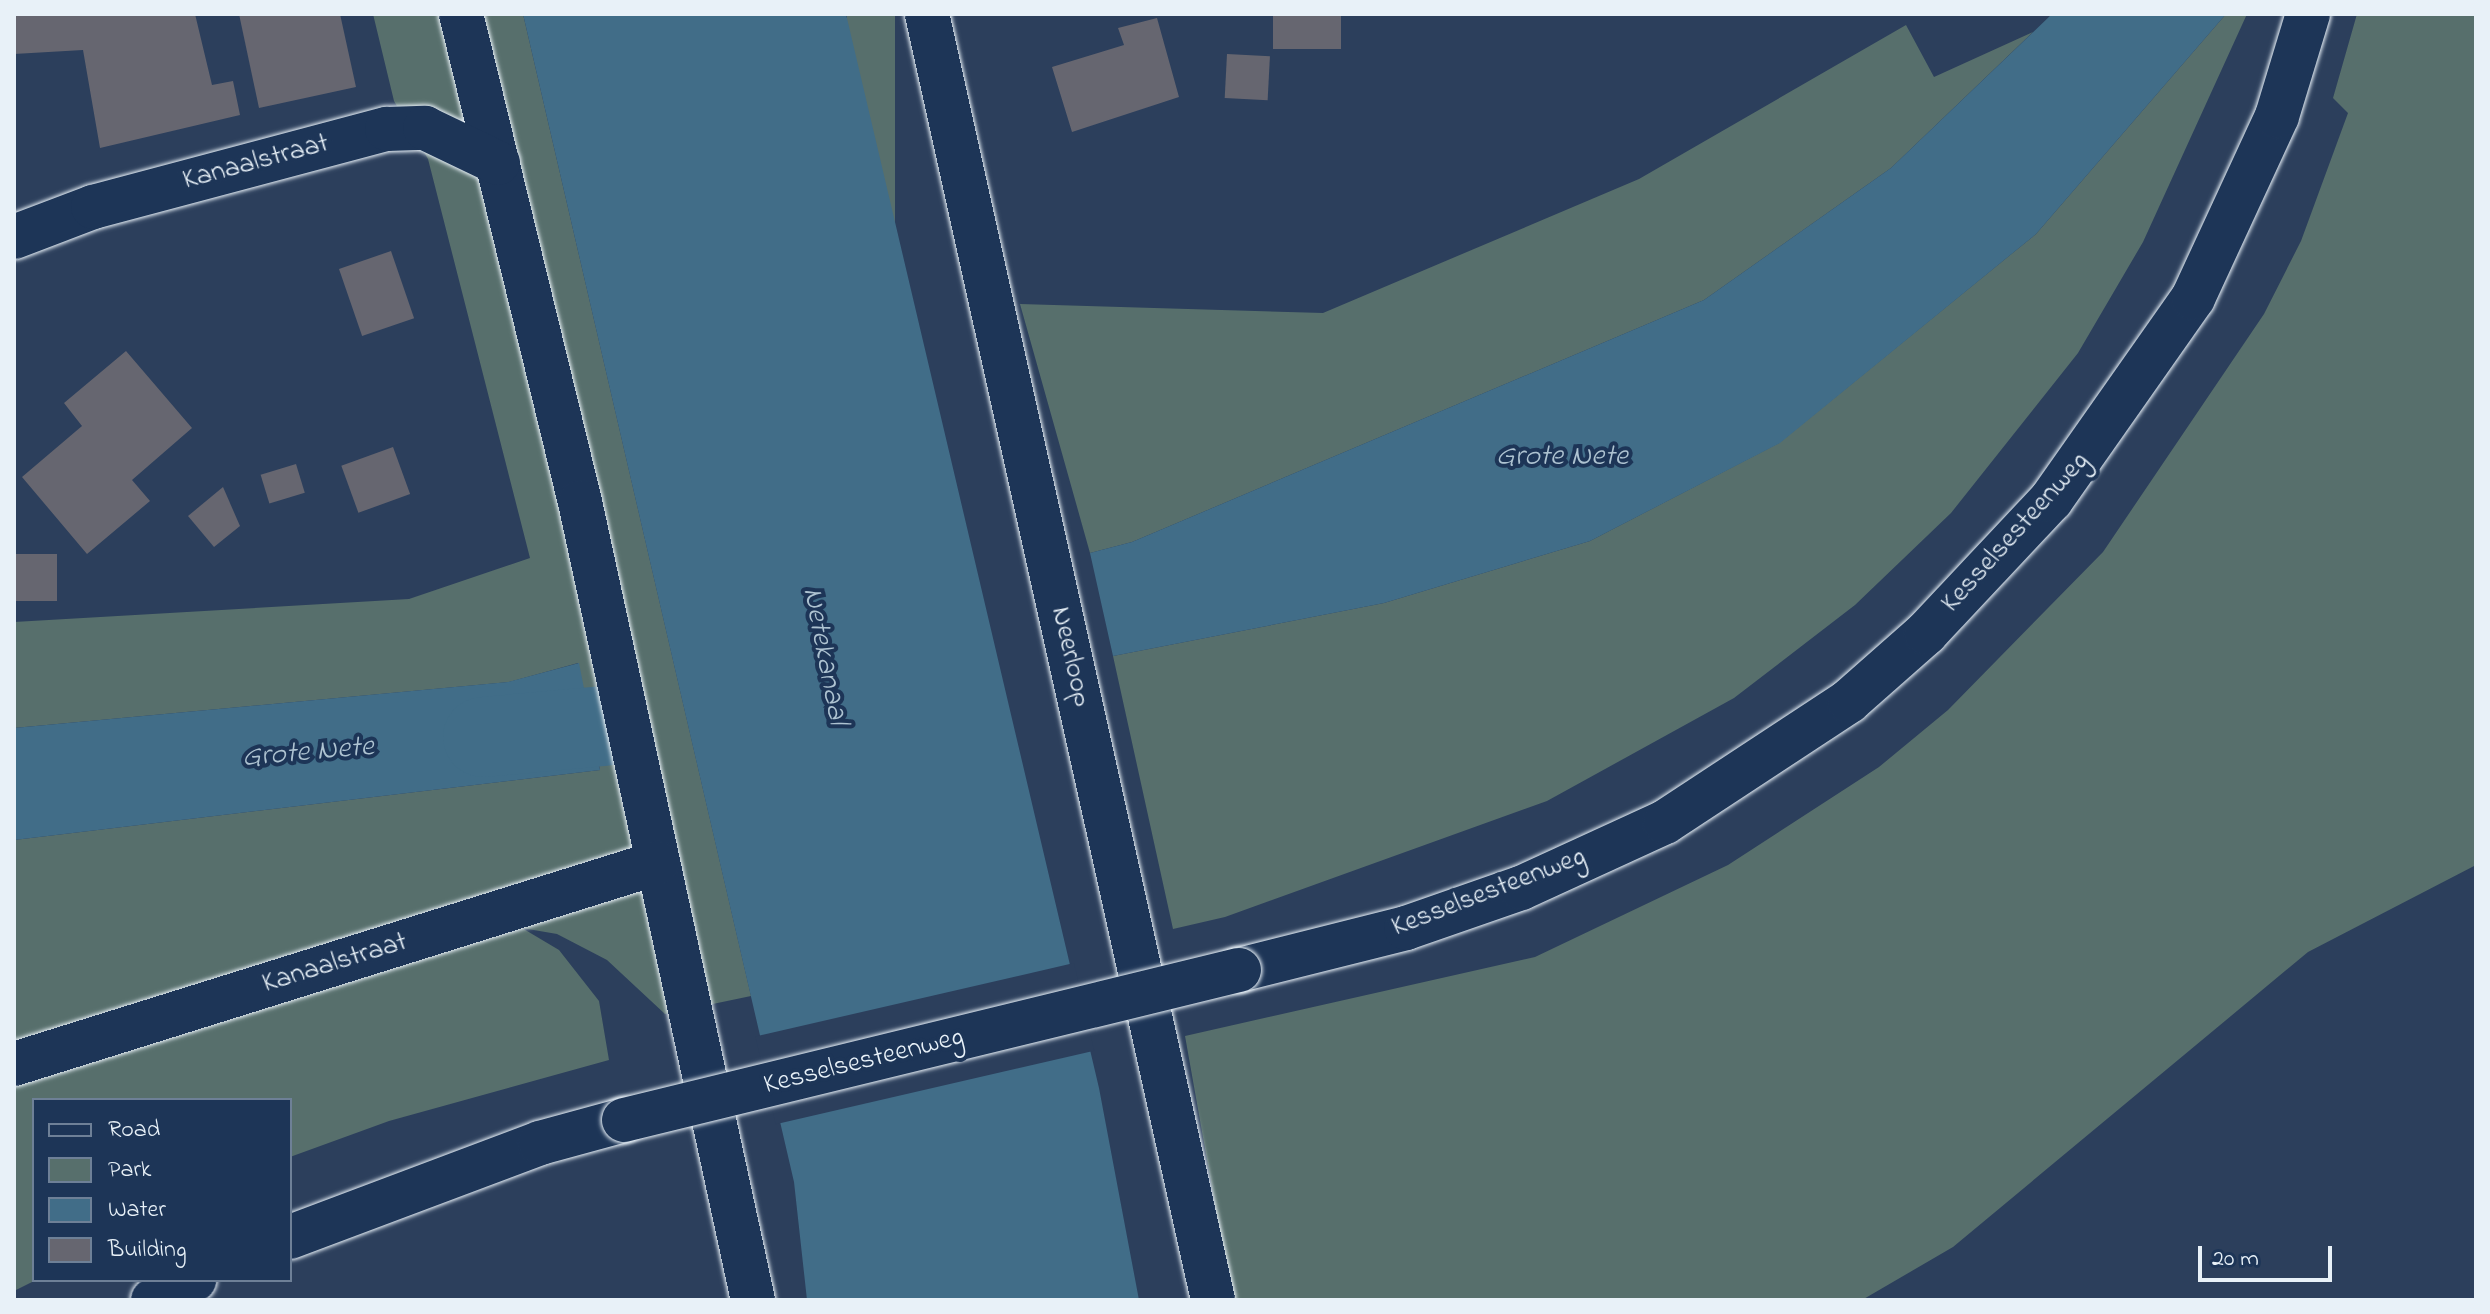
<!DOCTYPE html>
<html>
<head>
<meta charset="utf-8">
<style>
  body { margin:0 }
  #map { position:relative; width:2490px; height:1314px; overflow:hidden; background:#2c3f5c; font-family:"Indie Flower",sans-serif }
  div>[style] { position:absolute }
  .green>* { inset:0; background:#576f6c; transform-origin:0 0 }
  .water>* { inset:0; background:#416d88 }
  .pier>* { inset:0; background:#2c3f5c; transform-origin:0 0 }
  .river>* { height:80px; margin:-40px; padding:0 40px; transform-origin:40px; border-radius:40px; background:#416d88 }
  .building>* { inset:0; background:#666670; transform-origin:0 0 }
  .roads { filter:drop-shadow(0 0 2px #e8f1f8) drop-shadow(0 0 2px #e8f1f8) }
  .minor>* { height:44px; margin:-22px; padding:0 22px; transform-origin:22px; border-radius:22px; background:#1d3557 }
  .major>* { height:44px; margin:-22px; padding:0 22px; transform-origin:22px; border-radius:22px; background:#1d3557 }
  .bridges { filter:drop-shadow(0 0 2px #e8f1f8) drop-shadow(0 0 2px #e8f1f8) }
  .major-bridge>* { height:44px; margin:-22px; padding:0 22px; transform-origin:22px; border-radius:22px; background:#1d3557 }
  span { translate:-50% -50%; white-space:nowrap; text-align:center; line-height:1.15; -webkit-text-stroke:8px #1d3557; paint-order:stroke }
  .street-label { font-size:28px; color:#e8f1f8 }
  .water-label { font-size:30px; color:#aec3d1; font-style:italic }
  .frame { position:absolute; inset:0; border:16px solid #e8f1f8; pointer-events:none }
  .legend { position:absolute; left:32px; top:1098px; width:260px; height:184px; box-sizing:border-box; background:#1d3557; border:2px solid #6e8097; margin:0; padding:10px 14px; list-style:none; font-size:24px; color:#e8f1f8 }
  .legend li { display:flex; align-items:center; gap:16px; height:40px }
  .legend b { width:40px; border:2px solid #6e8097 }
  .scale { position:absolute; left:2198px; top:1246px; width:134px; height:36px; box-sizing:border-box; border:4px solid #e8f1f8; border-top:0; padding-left:10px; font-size:24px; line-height:28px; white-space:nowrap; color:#e8f1f8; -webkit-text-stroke:6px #1d3557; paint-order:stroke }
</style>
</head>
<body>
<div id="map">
  <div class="green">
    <i style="clip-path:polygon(373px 14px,523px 14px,751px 996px,665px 1014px,607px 960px,557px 934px,522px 928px,559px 950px,599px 1001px,609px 1060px,389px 1121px,290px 1157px,290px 1100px,34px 1100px,36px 1280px,14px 1291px,14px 840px,600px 770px,578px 663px,509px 682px,14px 728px,14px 622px,409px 599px,530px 558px,428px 159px,394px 101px)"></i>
    <i style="left:847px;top:14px;width:48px;height:973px"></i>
    <i style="clip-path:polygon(2226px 14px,2247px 14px,2143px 242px,2078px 353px,1951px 513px,1855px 605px,1734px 698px,1547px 801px,1225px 917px,1173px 929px,1113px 656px,1384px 603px,1590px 541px,1779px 443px,2036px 234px)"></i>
    <i style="clip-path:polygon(2357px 14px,2476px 14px,2476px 865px,2308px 952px,1953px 1247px,1862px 1300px,1232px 1300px,1185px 1036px,1535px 957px,1728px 865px,1879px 767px,1948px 710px,2103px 552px,2264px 314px,2301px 241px,2348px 113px,2333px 98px)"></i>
    <i style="clip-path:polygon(1906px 25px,1934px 77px,2033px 32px,1891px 168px,1704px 300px,1132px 542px,1090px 553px,1020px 304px,1323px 313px,1639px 179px)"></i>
  </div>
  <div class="water">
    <i style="clip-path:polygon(523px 14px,846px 14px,1099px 1088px,1139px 1300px,807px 1300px,794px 1182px)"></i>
    <i style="clip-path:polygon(2052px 14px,2226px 14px,2036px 234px,1780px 443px,1590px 541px,1384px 603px,1113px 656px,1090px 553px,1132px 542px,1704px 300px,1891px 168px)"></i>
    <i style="clip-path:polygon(579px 663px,600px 770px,14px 840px,14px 728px,508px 682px)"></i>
  </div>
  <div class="pier">
    <i style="left:1074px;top:963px;width:90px;height:327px;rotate:77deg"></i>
  </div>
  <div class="river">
    <i style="left:483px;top:737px;width:121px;rotate:-5.2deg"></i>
  </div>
  <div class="building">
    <i style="clip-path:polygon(14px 14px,195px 14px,212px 85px,233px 81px,240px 115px,100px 148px,83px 50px,14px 54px)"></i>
    <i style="clip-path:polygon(239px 14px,340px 14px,356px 87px,259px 108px)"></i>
    <i style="left:1273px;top:14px;width:68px;height:35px"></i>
    <i style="clip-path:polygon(1157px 18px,1179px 97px,1072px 132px,1052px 67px,1124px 45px,1118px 28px)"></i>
    <i style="left:1227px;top:54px;width:43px;height:44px;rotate:3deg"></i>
    <i style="left:391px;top:251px;width:71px;height:55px;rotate:71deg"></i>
    <i style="clip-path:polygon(126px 351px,192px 428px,132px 480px,150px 501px,87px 554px,22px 477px,82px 426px,64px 403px)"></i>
    <i style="left:393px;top:447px;width:50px;height:55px;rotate:70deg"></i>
    <i style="left:296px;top:464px;width:30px;height:37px;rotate:73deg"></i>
    <i style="clip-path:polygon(223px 487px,240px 526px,214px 547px,188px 516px)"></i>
    <i style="left:14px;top:554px;width:43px;height:47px"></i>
  </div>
  <div class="roads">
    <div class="minor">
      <i style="left:461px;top:14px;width:502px;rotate:76.3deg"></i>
      <i style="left:580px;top:502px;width:817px;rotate:77.77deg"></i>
      <i style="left:927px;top:14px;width:1317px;rotate:77.46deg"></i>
      <i style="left:14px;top:237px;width:85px;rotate:-20.8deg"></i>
      <i style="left:93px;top:207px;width:304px;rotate:-14.9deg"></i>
      <i style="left:387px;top:129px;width:38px;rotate:-2deg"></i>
      <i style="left:425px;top:128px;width:81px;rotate:25.6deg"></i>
      <i style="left:14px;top:1064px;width:674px;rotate:-17.36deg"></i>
    </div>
    <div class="major">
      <i style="left:1239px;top:970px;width:172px;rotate:-14.1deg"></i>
      <i style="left:1406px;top:928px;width:122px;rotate:-19.2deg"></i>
      <i style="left:1521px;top:888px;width:158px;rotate:-24.6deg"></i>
      <i style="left:1665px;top:822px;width:220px;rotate:-33.3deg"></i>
      <i style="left:1849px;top:701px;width:103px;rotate:-41.4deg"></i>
      <i style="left:1926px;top:633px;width:183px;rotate:-46.8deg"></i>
      <i style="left:2051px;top:500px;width:247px;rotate:-54.9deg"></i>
      <i style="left:2193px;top:298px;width:200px;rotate:-65.2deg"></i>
      <i style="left:2277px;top:116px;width:107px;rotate:-73.1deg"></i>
      <i style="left:290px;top:1237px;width:267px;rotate:-20.6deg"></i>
      <i style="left:540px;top:1143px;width:87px;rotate:-15.3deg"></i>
      <i style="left:153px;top:1300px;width:46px;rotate:-26deg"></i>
    </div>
  </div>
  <div class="bridges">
    <div class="major-bridge">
      <i style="left:624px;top:1120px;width:633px;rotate:-13.71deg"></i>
    </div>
  </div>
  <div class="street-label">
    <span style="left:256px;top:163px;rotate:-15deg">Kanaalstraat</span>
    <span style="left:2016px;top:533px;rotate:-48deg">Kesselsesteenweg</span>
    <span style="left:1070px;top:657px;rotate:77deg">Neerloop</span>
    <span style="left:1489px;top:893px;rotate:-21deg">Kesselsesteenweg</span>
    <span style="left:335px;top:964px;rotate:-17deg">Kanaalstraat</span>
    <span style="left:864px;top:1062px;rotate:-14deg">Kesselsesteenweg</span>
  </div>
  <div class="water-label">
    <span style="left:1562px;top:457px">Grote Nete</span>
    <span style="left:824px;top:656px;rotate:79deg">Netekanaal</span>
    <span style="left:308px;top:753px;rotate:-5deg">Grote Nete</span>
  </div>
  <div class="frame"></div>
  <ul class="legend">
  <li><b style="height:10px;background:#1d3557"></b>Road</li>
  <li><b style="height:22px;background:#576f6c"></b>Park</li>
  <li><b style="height:22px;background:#416d88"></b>Water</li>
  <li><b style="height:22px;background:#666670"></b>Building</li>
  </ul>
  <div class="scale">20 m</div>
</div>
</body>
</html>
